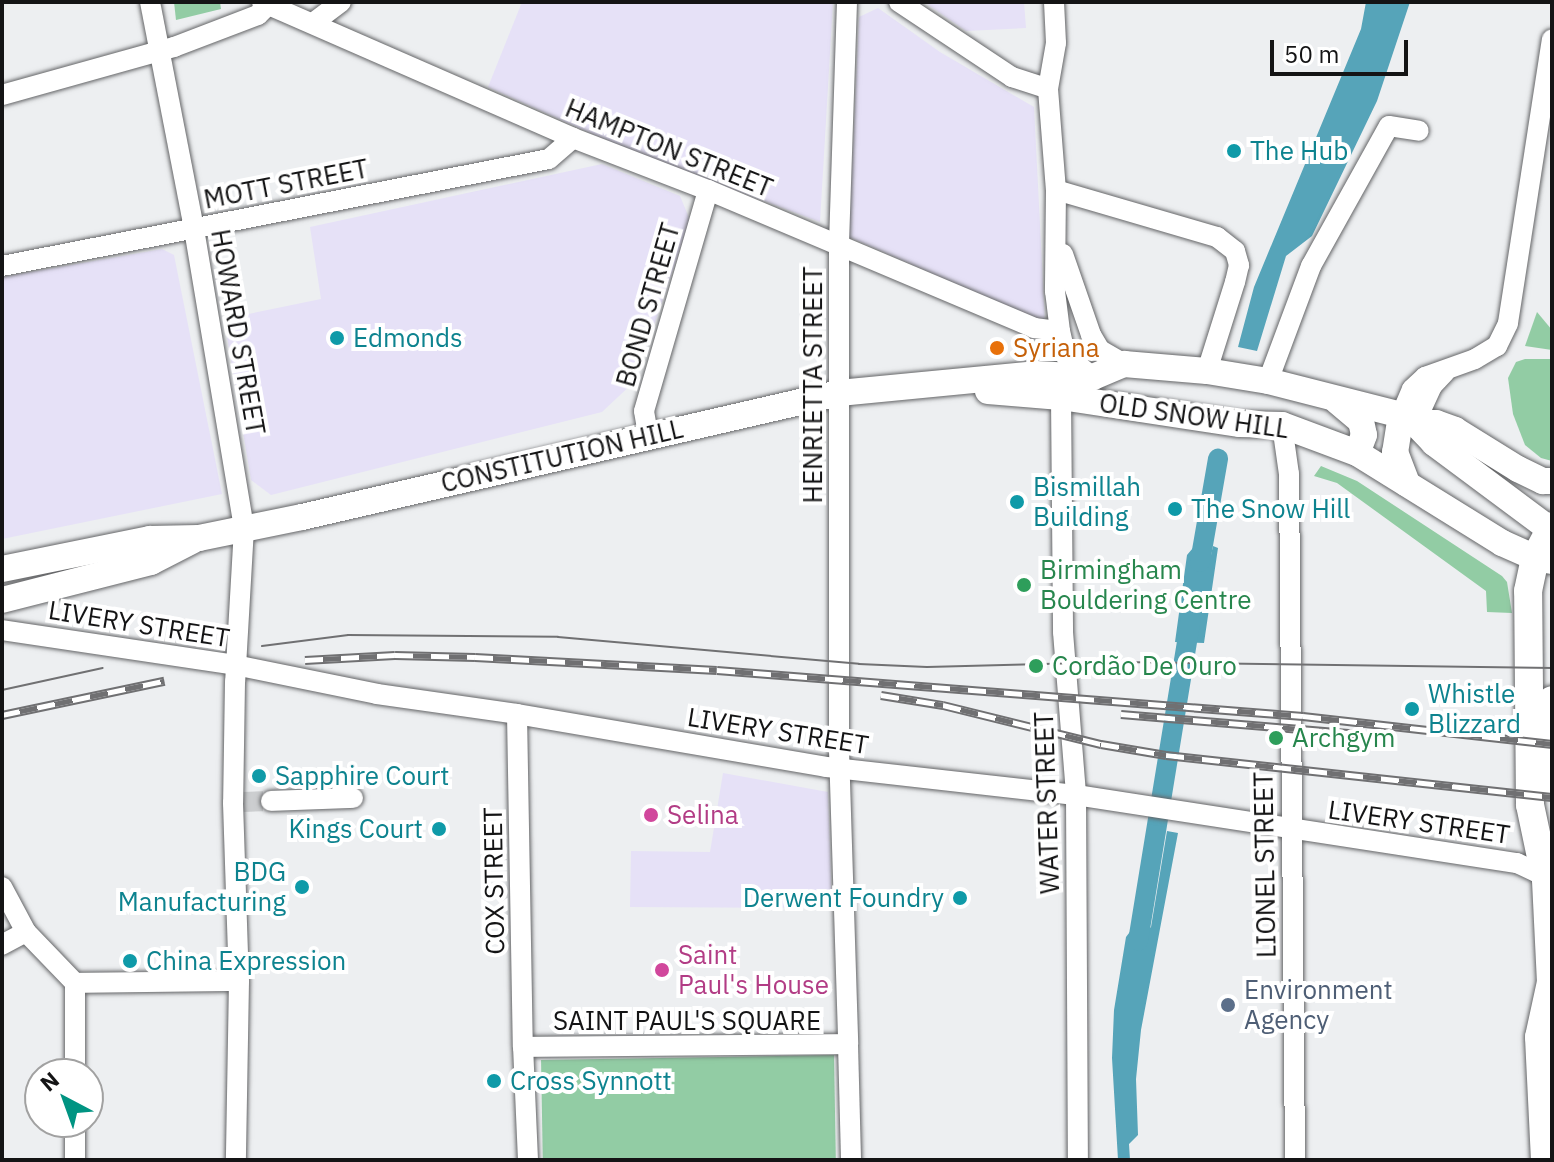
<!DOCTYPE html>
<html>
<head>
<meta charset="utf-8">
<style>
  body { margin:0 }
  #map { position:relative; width:1554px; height:1162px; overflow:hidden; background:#edeff1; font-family:"IBM Plex Sans",sans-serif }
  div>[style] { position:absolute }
  .industrial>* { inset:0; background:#e6e1f7 }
  .green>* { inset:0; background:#92cca4; transform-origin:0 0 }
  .water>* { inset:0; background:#56a4b9 }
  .canal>* { height:20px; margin:-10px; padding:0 10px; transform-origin:10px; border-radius:10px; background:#56a4b9 }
  .minor-tunnel>* { height:20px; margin-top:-10px; transform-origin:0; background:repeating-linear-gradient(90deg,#ccced0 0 20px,transparent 0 30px) }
  .roads { filter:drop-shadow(0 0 2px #646567) drop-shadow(0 0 2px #646567) }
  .minor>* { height:20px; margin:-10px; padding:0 10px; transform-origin:10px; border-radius:10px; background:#fff }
  .major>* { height:26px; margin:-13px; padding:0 13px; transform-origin:13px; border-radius:13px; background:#fff }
  .highway>* { height:28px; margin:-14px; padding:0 14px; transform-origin:14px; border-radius:14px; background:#fff }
  .tram>* { height:2px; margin:-1px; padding:0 1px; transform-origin:1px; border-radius:1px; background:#707072 }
  .rail>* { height:9px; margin-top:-4.5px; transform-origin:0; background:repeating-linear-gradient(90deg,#fff 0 18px,#707072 0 36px); box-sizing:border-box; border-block:2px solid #707072 }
  .dots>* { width:22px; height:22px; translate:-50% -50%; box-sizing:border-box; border:4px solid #fff; border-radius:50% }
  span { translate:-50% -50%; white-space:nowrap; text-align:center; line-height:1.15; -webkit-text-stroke:8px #fff; paint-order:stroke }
  .street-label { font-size:26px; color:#141415 }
  .culture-label { font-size:26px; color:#0d838f }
  .left { translate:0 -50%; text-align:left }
  .right { translate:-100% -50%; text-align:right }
  .food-label { font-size:26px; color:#c56008 }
  .leisure-label { font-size:26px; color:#27864d }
  .hotel-label { font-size:26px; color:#b23c85 }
  .service-label { font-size:26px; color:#4e5e75 }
  .frame { position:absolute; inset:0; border:4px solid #141415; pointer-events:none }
  .north { position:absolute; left:24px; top:1058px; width:80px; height:80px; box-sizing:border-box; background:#fff; border:2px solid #a1a1a1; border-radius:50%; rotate:319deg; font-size:22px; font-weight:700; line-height:32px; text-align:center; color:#141415 }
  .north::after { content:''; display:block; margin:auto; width:28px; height:36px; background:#009482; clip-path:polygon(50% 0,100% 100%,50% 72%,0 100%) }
  .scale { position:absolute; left:1270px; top:40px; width:138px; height:36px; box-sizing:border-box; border:4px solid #141415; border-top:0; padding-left:10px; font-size:24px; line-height:28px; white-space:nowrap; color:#141415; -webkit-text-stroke:6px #fff; paint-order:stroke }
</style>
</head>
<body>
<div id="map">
  <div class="industrial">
    <i style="clip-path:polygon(522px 2px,833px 2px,820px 222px,621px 147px,488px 87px)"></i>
    <i style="clip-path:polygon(924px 2px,1024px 2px,1026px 28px,966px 31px)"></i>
    <i style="clip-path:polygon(878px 8px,940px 52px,1034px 107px,1045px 323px,849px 237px,859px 17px)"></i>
    <i style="clip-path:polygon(602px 164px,680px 196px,690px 220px,635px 381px,602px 412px,271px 495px,251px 480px,224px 319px,321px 299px,310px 227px)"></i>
    <i style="clip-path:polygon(162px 249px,174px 255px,222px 494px,2px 539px,2px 277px)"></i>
    <i style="clip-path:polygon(723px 773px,828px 792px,832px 908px,630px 907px,631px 851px,710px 852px)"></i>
  </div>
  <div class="green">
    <i style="clip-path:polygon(174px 2px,220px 2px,221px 9px,176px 20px)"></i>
    <i style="clip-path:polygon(1537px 312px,1552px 330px,1552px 350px,1525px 346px)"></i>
    <i style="clip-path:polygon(1525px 359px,1552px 359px,1552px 461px,1541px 458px,1525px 445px,1513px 414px,1508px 378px,1516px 362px)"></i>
    <i style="clip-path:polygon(1321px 466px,1357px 481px,1502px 576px,1507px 582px,1512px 613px,1487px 612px,1486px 591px,1337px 483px,1314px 476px)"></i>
    <i style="left:834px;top:1055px;width:105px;height:293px;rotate:89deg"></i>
  </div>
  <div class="water">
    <i style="clip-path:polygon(1366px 2px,1410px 2px,1377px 101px,1312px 236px,1286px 256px,1257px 351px,1238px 347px,1254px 287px,1361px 29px)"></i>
    <i style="clip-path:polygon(1204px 535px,1208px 554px,1211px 555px,1213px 546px,1218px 548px,1204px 643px,1175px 642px,1187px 555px)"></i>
    <i style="clip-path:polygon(1167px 831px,1178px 833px,1141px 1030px,1136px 1079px,1138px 1135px,1129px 1144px,1130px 1160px,1118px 1160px,1112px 1058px,1114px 1010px,1126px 937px,1142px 916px,1145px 933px,1151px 927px)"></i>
  </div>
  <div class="canal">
    <i style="left:1200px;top:562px;width:105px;rotate:-80.1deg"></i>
    <i style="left:1138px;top:941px;width:327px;rotate:-80.7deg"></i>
  </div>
  <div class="minor-tunnel">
    <i style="left:243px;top:802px;width:28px;rotate:-2deg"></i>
  </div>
  <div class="roads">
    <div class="minor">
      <i style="left:150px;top:2px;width:231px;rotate:79deg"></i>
      <i style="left:194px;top:229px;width:303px;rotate:80.5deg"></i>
      <i style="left:244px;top:528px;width:154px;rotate:93.3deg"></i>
      <i style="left:235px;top:682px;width:121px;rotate:90.9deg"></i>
      <i style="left:233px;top:803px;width:178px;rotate:88.1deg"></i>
      <i style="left:239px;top:981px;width:179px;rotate:91deg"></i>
      <i style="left:262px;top:2px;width:339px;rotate:23.6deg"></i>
      <i style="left:573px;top:138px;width:145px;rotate:21.1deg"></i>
      <i style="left:708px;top:190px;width:354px;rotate:22.9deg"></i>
      <i style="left:1034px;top:328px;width:26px;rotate:7deg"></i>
      <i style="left:847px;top:2px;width:244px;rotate:91.9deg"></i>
      <i style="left:839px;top:246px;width:504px;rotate:90deg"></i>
      <i style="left:839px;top:750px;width:294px;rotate:88.2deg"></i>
      <i style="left:899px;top:2px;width:136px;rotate:33.6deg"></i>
      <i style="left:1012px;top:77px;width:38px;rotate:18deg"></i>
      <i style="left:1054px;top:2px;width:41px;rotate:87.2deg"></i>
      <i style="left:1056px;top:43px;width:47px;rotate:99.9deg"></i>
      <i style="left:1048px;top:89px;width:101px;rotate:85.5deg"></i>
      <i style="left:1056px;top:190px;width:101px;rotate:90.6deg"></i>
      <i style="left:1055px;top:291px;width:40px;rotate:82.9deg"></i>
      <i style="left:1060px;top:331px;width:26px;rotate:77deg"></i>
      <i style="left:1066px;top:356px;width:34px;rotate:38deg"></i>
      <i style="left:313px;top:23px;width:35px;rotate:-37deg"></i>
      <i style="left:2px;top:95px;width:179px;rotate:-15.6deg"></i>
      <i style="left:174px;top:47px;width:90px;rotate:-20.9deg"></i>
      <i style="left:258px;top:15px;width:14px;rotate:-45deg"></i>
      <i style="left:1056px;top:190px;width:168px;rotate:16.3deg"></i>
      <i style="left:1217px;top:237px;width:23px;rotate:38deg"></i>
      <i style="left:1235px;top:251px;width:15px;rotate:74deg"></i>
      <i style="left:1239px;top:265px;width:17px;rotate:103deg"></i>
      <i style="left:1235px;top:282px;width:93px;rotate:107.5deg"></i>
      <i style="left:1063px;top:254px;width:86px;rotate:70.9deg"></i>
      <i style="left:1091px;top:335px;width:17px;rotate:59deg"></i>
      <i style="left:1100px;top:350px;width:28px;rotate:30deg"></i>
      <i style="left:2px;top:266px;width:557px;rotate:-11.07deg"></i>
      <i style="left:549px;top:159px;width:32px;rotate:-41deg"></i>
      <i style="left:1268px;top:381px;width:123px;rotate:-69.5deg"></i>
      <i style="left:1311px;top:266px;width:160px;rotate:-60.9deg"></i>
      <i style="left:1389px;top:126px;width:30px;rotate:9deg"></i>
      <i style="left:1061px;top:397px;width:235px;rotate:89.5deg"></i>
      <i style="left:1063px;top:632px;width:164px;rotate:85.4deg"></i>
      <i style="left:1076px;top:795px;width:365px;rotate:89.7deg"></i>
      <i style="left:1401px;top:415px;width:28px;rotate:-67deg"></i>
      <i style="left:1412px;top:389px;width:18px;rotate:-43deg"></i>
      <i style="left:1425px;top:377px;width:53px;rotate:-19.8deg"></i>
      <i style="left:1475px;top:359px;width:26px;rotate:-31deg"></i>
      <i style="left:1497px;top:346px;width:25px;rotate:-64deg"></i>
      <i style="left:1508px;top:323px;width:287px;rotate:-81.2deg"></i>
      <i style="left:1415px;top:423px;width:41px;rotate:-65.3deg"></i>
      <i style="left:1432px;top:386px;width:19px;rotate:-47deg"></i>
      <i style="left:1282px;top:425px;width:49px;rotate:81.9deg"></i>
      <i style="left:1289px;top:474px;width:686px;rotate:89.5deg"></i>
      <i style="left:648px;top:434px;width:23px;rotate:-100deg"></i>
      <i style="left:644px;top:411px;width:230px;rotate:-73.8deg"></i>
      <i style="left:2px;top:630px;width:236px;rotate:8.5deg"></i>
      <i style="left:235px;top:665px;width:145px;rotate:11.5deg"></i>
      <i style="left:377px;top:694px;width:141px;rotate:8.1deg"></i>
      <i style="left:517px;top:714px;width:314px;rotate:9.7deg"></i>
      <i style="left:826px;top:767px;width:252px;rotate:6.4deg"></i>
      <i style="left:1076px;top:795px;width:446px;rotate:8.8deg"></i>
      <i style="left:1517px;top:863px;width:31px;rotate:25deg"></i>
      <i style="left:517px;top:714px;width:333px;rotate:89deg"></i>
      <i style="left:271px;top:801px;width:82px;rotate:-2.1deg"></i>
      <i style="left:2px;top:887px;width:51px;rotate:61.9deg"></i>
      <i style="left:26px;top:932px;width:27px;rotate:152deg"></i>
      <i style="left:26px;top:932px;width:71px;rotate:46.1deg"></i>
      <i style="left:75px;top:983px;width:164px;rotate:-0.7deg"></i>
      <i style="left:75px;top:1074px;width:91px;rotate:-90deg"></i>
      <i style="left:75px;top:1160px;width:38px;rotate:-90deg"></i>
      <i style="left:528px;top:1160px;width:113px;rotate:-92.5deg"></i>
      <i style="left:523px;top:1047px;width:325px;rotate:-0.5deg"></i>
      <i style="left:848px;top:1044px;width:116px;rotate:88.5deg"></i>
    </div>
    <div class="major">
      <i style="left:988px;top:391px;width:73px;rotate:4.7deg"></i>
      <i style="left:1061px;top:397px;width:181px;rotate:8.6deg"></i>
      <i style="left:1240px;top:424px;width:42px;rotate:1.4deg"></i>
      <i style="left:1282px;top:425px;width:80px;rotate:20.5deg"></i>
      <i style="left:1357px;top:453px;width:171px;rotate:31.8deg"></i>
      <i style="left:1502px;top:543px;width:36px;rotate:24deg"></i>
      <i style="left:1535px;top:558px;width:17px;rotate:10deg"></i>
      <i style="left:1337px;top:401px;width:31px;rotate:40deg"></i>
      <i style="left:1361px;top:421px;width:14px;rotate:78deg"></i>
      <i style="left:1364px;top:435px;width:19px;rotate:111deg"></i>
      <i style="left:1401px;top:415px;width:37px;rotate:99deg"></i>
      <i style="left:1395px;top:452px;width:34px;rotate:69deg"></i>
      <i style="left:1415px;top:423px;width:21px"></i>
      <i style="left:1436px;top:423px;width:20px;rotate:20deg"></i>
      <i style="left:1455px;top:430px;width:74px;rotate:31.8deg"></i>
      <i style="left:1518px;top:469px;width:28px;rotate:26deg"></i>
      <i style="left:1543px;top:481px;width:9px"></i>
      <i style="left:2px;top:569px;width:151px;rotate:-11.5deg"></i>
      <i style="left:150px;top:539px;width:49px;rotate:-1.2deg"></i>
      <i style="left:199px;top:538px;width:105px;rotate:-11.5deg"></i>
      <i style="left:302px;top:517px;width:551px;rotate:-13deg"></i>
      <i style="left:839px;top:393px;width:197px;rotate:-5.5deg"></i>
      <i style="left:1035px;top:374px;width:58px;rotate:3deg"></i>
      <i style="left:1093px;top:377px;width:34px;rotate:-23deg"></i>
      <i style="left:1124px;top:364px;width:83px;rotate:4.8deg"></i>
      <i style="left:1207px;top:371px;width:62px;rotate:9.3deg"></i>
      <i style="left:1268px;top:381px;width:137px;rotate:14.3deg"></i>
      <i style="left:1401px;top:415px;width:16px;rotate:30deg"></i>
      <i style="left:1415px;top:423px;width:28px;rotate:46deg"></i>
      <i style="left:1434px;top:443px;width:147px;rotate:36.7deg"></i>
      <i style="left:2px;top:600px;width:154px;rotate:-14.3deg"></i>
      <i style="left:151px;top:562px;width:46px;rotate:-27.1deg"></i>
      <i style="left:1544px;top:1160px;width:123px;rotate:-92.8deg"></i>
      <i style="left:1538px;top:1037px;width:56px;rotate:-77.7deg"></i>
    </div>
    <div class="highway">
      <i style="left:1547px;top:783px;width:83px;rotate:-86.6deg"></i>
      <i style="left:1545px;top:860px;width:145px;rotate:87.2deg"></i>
      <i style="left:1545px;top:876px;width:73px;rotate:-101.9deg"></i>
      <i style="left:1530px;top:805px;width:214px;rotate:-90.5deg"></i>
      <i style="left:1528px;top:591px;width:34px;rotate:-78deg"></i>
      <i style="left:1535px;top:558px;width:36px;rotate:-62deg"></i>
    </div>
  </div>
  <div class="tram">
    <i style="left:262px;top:646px;width:87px;rotate:-7.3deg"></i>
    <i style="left:348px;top:635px;width:210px;rotate:0.5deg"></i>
    <i style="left:558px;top:637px;width:302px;rotate:5.1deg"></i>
    <i style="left:859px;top:664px;width:68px;rotate:2.5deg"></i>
    <i style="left:927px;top:667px;width:192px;rotate:-1.5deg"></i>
    <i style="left:1119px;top:662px;width:433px;rotate:0.8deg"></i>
    <i style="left:2px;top:690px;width:103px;rotate:-12.3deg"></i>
  </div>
  <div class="rail">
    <i style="left:305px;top:660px;width:90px;rotate:-3.2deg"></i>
    <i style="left:395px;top:655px;width:80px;rotate:1.4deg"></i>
    <i style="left:475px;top:657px;width:242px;rotate:3.1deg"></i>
    <i style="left:717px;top:670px;width:588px;rotate:4.49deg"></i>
    <i style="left:1303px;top:716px;width:251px;rotate:6.4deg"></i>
    <i style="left:881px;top:695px;width:63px;rotate:9.2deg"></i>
    <i style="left:943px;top:705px;width:163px;rotate:13.9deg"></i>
    <i style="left:1101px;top:744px;width:66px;rotate:9.6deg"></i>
    <i style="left:1166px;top:755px;width:388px;rotate:6.2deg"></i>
    <i style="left:1121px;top:714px;width:240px;rotate:4.8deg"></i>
    <i style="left:2px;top:715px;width:166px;rotate:-11.9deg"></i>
  </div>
  <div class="dots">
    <i style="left:1234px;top:151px;background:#0f9aa8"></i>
    <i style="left:337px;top:338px;background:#0f9aa8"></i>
    <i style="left:997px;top:348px;background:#e8710a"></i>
    <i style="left:1017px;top:502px;background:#0f9aa8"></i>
    <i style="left:1175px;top:509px;background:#0f9aa8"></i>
    <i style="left:1024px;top:585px;background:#2e9e5b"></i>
    <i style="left:1036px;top:666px;background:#2e9e5b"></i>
    <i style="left:1412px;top:709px;background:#0f9aa8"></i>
    <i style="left:1276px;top:738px;background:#2e9e5b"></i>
    <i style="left:259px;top:776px;background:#0f9aa8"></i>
    <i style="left:651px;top:815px;background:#d1479c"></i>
    <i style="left:439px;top:829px;background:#0f9aa8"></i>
    <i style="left:302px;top:887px;background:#0f9aa8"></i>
    <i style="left:960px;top:898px;background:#0f9aa8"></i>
    <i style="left:130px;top:961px;background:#0f9aa8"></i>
    <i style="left:662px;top:970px;background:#d1479c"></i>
    <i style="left:1228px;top:1005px;background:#5c6f8a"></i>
    <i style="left:494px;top:1081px;background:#0f9aa8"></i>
  </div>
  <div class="street-label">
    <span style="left:669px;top:148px;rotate:22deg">HAMPTON STREET</span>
    <span style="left:286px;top:184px;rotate:-11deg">MOTT STREET</span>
    <span style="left:648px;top:305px;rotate:-74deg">BOND STREET</span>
    <span style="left:238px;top:332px;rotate:80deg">HOWARD STREET</span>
    <span style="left:813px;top:385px;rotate:-90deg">HENRIETTA STREET</span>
    <span style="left:1194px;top:416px;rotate:8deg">OLD SNOW HILL</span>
    <span style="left:562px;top:456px;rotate:-13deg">CONSTITUTION HILL</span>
    <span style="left:139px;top:624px;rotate:9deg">LIVERY STREET</span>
    <span style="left:778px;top:731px;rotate:9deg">LIVERY STREET</span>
    <span style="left:1047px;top:803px;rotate:-92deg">WATER STREET</span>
    <span style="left:1419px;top:822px;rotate:8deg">LIVERY STREET</span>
    <span style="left:1265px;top:865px;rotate:-91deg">LIONEL STREET</span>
    <span style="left:494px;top:881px;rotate:-91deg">COX STREET</span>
    <span style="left:687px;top:1021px">SAINT PAUL'S SQUARE</span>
  </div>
  <div class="culture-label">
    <span class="left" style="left:1250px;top:151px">The Hub</span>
    <span class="left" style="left:353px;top:338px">Edmonds</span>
    <span class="left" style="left:1033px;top:502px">Bismillah<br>Building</span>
    <span class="left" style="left:1191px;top:509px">The Snow Hill</span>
    <span class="left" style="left:1428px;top:709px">Whistle<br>Blizzard</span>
    <span class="left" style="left:275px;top:776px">Sapphire Court</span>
    <span class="right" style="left:423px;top:829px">Kings Court</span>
    <span class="right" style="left:286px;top:887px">BDG<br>Manufacturing</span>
    <span class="right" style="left:944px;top:898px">Derwent Foundry</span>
    <span class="left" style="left:146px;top:961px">China Expression</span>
    <span class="left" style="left:510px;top:1081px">Cross Synnott</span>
  </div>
  <div class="food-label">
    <span class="left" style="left:1013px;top:348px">Syriana</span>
  </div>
  <div class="leisure-label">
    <span class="left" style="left:1040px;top:585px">Birmingham<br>Bouldering Centre</span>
    <span class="left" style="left:1052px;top:666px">Cordão De Ouro</span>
    <span class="left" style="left:1292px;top:738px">Archgym</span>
  </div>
  <div class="hotel-label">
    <span class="left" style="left:667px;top:815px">Selina</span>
    <span class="left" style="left:678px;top:970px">Saint<br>Paul's House</span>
  </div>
  <div class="service-label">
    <span class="left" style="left:1244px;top:1005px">Environment<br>Agency</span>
  </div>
  <div class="frame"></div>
  <div class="north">N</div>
  <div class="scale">50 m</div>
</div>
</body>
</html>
